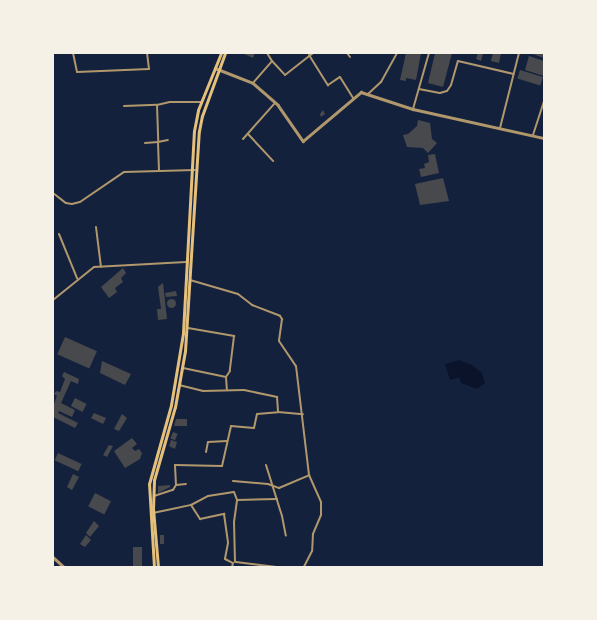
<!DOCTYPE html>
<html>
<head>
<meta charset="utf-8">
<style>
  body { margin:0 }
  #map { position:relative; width:597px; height:620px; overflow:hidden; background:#14213d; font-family:Jost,sans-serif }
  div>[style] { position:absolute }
  .water>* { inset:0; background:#0b132b }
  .building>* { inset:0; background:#48494c; transform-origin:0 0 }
  .round { border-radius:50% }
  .minor>* { height:2px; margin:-1px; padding:0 1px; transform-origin:1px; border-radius:1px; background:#b1986c }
  .tertiary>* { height:2.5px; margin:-1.25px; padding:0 1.25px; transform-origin:1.25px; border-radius:1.25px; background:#b1986c }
  .primary>* { height:3px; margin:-1.5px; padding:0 1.5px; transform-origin:1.5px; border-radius:1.5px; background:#e5c07b }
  span { translate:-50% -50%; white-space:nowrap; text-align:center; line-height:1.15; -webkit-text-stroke:3.5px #f6f1e7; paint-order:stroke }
  .frame { position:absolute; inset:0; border:54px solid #f6f1e7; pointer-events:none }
</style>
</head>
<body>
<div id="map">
  <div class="water">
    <i style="clip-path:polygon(459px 360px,472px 365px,482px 373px,485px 383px,477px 389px,461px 383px,459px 377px,450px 380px,445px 364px)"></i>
  </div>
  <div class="building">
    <i style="clip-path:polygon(242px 53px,255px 53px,253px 58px)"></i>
    <i style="clip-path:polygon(406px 53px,421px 53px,416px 80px,406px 78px,406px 81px,400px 80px)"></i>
    <i style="clip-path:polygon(435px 53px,452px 53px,443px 87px,428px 83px)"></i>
    <i style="clip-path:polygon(478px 53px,483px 53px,481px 61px,476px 59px)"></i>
    <i style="clip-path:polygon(493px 53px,501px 53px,499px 63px,491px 61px)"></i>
    <i style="clip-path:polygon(530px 53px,544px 53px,544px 58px)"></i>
    <i style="clip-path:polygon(529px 56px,544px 61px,544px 76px,525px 70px)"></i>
    <i style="left:520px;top:70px;width:24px;height:9px;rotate:17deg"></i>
    <i style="clip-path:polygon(323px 110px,325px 114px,321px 117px,320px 114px)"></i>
    <i style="clip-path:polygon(418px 120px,430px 123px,432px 139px,437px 143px,428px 153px,423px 148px,407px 147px,403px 135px,408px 134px,417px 126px)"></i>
    <i style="clip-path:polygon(435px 154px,439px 173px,421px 177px,419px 169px,425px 168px,424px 164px,429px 162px,428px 155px)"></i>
    <i style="clip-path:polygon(443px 178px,449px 201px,420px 205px,415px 184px)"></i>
    <i style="clip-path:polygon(123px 268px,126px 273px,121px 278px,123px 282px,115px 288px,117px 292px,109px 298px,101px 287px)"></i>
    <i style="clip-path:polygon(163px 283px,167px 319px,158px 320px,157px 309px,161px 309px,158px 287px)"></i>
    <i style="clip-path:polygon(176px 291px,177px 296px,166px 297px,165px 293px)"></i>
    <i class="round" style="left:166.5px;top:298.5px;width:9px;height:9px"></i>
    <i style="left:65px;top:337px;width:35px;height:19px;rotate:24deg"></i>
    <i style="clip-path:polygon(102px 361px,131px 374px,125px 385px,100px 373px)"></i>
    <i style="clip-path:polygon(64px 372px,79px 379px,78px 384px,71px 381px,61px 403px,75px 410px,72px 417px,59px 411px,58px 413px,78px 423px,75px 428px,53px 417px,53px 406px,57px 396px,54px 394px,56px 391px,60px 392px,65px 379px,62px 376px)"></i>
    <i style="left:75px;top:398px;width:13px;height:9px;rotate:27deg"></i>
    <i style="clip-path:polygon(94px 413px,106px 418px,103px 424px,91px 418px)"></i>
    <i style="clip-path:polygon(122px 414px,127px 418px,119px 431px,114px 429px)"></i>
    <i style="clip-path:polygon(176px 419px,187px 419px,187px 426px,174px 426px)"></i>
    <i style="left:173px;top:432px;width:5px;height:7px;rotate:22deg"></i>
    <i style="clip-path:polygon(132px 438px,137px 444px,132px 448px,135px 451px,139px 449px,142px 453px,140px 459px,125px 468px,114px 451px)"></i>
    <i style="clip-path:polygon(171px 440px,177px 442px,175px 449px,169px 446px)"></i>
    <i style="clip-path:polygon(109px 445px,113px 446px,107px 457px,103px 455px)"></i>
    <i style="left:58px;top:453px;width:26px;height:8px;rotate:25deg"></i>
    <i style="clip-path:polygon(73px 474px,79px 477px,72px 490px,67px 487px)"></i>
    <i style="clip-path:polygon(170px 485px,170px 487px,158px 493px,158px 486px)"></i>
    <i style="left:95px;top:493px;width:18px;height:15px;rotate:27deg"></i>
    <i style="clip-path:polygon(94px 521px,99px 526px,90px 537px,86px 533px)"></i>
    <i style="clip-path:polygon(86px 535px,91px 540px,85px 547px,80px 544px)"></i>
    <i style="left:160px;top:535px;width:4px;height:9px"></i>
    <i style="left:133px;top:547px;width:9px;height:20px"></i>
  </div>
  <div class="minor">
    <i style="left:73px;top:53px;width:19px;rotate:78deg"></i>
    <i style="left:77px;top:72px;width:72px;rotate:-2.4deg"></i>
    <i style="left:149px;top:69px;width:16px;rotate:-97deg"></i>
    <i style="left:267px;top:53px;width:9px;rotate:58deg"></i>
    <i style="left:347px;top:53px;width:5px;rotate:53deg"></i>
    <i style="left:309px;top:55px;width:36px;rotate:58deg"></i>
    <i style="left:328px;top:85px;width:14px;rotate:-34deg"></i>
    <i style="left:340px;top:77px;width:25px;rotate:58deg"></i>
    <i style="left:253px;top:83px;width:29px;rotate:-49deg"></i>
    <i style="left:272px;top:61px;width:19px;rotate:47deg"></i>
    <i style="left:285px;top:75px;width:36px;rotate:-38deg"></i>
    <i style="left:419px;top:89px;width:21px;rotate:11deg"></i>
    <i style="left:440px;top:93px;width:7px;rotate:-16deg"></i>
    <i style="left:447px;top:91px;width:7px;rotate:-56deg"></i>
    <i style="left:451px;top:85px;width:25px;rotate:-74deg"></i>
    <i style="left:458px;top:61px;width:57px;rotate:13.1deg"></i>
    <i style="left:368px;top:94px;width:18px;rotate:-43deg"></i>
    <i style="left:381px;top:82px;width:33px;rotate:-61deg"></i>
    <i style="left:157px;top:105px;width:13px;rotate:-13deg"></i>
    <i style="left:170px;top:102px;width:31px"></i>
    <i style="left:124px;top:106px;width:33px;rotate:-2deg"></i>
    <i style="left:157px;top:105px;width:37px;rotate:88deg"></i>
    <i style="left:158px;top:142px;width:10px;rotate:-11deg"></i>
    <i style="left:413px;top:109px;width:58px;rotate:-74.1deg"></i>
    <i style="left:500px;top:128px;width:77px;rotate:-75.8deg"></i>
    <i style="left:248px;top:134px;width:37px;rotate:47deg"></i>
    <i style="left:533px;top:135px;width:35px;rotate:-72deg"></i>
    <i style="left:243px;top:139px;width:48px;rotate:-48.4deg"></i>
    <i style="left:145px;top:143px;width:13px;rotate:-4deg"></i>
    <i style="left:158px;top:142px;width:29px;rotate:88deg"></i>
    <i style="left:53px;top:193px;width:16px;rotate:38deg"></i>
    <i style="left:66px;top:203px;width:6px;rotate:9deg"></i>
    <i style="left:72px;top:204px;width:8px;rotate:-14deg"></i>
    <i style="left:80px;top:202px;width:53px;rotate:-34.3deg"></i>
    <i style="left:124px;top:172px;width:71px;rotate:-1.6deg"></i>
    <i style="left:96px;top:227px;width:40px;rotate:82.9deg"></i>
    <i style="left:59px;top:234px;width:48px;rotate:67.8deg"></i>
    <i style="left:190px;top:280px;width:50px;rotate:16.3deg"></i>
    <i style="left:238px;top:294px;width:18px;rotate:38deg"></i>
    <i style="left:252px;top:305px;width:30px;rotate:21deg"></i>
    <i style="left:280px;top:316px;width:4px;rotate:56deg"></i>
    <i style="left:282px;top:319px;width:22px;rotate:98deg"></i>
    <i style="left:279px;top:341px;width:30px;rotate:56deg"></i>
    <i style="left:296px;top:366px;width:110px;rotate:83.2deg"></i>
    <i style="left:309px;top:475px;width:30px;rotate:66deg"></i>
    <i style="left:321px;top:502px;width:13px;rotate:90deg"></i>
    <i style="left:321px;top:515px;width:21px;rotate:113deg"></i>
    <i style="left:313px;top:534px;width:17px;rotate:93deg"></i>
    <i style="left:312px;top:551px;width:18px;rotate:117deg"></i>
    <i style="left:53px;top:300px;width:53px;rotate:-38.8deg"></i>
    <i style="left:94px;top:267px;width:92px;rotate:-3.1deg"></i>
    <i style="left:188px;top:328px;width:47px;rotate:9.9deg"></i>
    <i style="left:234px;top:336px;width:35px;rotate:97deg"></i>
    <i style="left:230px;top:371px;width:7px;rotate:124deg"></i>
    <i style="left:226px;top:377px;width:13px;rotate:86deg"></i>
    <i style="left:183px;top:368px;width:44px;rotate:11.8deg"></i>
    <i style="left:179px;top:385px;width:25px;rotate:14deg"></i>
    <i style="left:203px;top:391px;width:41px;rotate:-1.4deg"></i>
    <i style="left:244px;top:390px;width:34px;rotate:12deg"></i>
    <i style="left:277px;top:397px;width:14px;rotate:86deg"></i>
    <i style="left:206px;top:452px;width:10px;rotate:-79deg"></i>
    <i style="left:208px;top:442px;width:19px;rotate:-3deg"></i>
    <i style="left:266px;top:465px;width:53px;rotate:72.6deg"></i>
    <i style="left:282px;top:516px;width:20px;rotate:79deg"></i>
    <i style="left:233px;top:481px;width:35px;rotate:5deg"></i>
    <i style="left:268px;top:484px;width:12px;rotate:20deg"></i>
    <i style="left:279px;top:488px;width:33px;rotate:-23deg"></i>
    <i style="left:176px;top:485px;width:10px;rotate:-6deg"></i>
    <i style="left:154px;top:496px;width:20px;rotate:-18deg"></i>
    <i style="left:173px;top:490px;width:6px;rotate:-59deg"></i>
    <i style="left:176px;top:485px;width:20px;rotate:-93deg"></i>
    <i style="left:175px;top:465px;width:47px;rotate:1.2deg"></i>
    <i style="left:222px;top:466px;width:41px;rotate:-77.3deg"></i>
    <i style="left:231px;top:426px;width:23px;rotate:5deg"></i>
    <i style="left:254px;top:428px;width:14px;rotate:-78deg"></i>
    <i style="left:257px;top:414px;width:21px;rotate:-5deg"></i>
    <i style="left:278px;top:412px;width:25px;rotate:5deg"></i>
    <i style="left:191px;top:505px;width:19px;rotate:-28deg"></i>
    <i style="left:208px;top:496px;width:26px;rotate:-9deg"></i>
    <i style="left:234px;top:492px;width:9px;rotate:69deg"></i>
    <i style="left:237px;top:500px;width:40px;rotate:-1.4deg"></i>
    <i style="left:153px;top:513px;width:39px;rotate:-12deg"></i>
    <i style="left:191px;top:505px;width:17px;rotate:57deg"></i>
    <i style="left:200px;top:519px;width:25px;rotate:-12deg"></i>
    <i style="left:224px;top:514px;width:29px;rotate:82deg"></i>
    <i style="left:228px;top:543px;width:16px;rotate:101deg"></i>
    <i style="left:225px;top:559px;width:9px;rotate:27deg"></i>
    <i style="left:233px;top:563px;width:4px;rotate:104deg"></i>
    <i style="left:235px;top:562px;width:40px;rotate:-91.4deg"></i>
    <i style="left:234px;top:522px;width:22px;rotate:-82deg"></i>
    <i style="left:236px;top:562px;width:41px;rotate:7deg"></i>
    <i style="left:285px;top:567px;width:3px"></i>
  </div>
  <div class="tertiary">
    <i style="left:215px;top:68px;width:41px;rotate:21.5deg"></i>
    <i style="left:253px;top:83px;width:33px;rotate:41deg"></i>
    <i style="left:278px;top:105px;width:44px;rotate:55.2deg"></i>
    <i style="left:303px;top:141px;width:76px;rotate:-40.2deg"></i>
    <i style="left:361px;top:92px;width:55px;rotate:18.1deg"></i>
    <i style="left:413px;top:109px;width:134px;rotate:12.5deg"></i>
    <i style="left:53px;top:557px;width:15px;rotate:42deg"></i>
  </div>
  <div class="primary">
    <i style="left:154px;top:567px;width:83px;rotate:-93.4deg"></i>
    <i style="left:149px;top:484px;width:82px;rotate:-74.4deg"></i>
    <i style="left:171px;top:405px;width:73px;rotate:-80.5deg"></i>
    <i style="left:183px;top:333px;width:202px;rotate:-86.9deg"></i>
    <i style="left:194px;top:131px;width:21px;rotate:-79deg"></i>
    <i style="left:198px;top:110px;width:61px;rotate:-68deg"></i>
    <i style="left:158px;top:567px;width:58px;rotate:-94.9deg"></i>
    <i style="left:153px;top:509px;width:29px;rotate:-88deg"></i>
    <i style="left:154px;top:480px;width:76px;rotate:-74deg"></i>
    <i style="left:175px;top:407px;width:57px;rotate:-79.9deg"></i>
    <i style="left:185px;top:351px;width:220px;rotate:-86.4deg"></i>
    <i style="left:199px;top:131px;width:15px;rotate:-79deg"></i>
    <i style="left:202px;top:116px;width:67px;rotate:-69.9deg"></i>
  </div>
  <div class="frame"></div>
</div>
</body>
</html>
